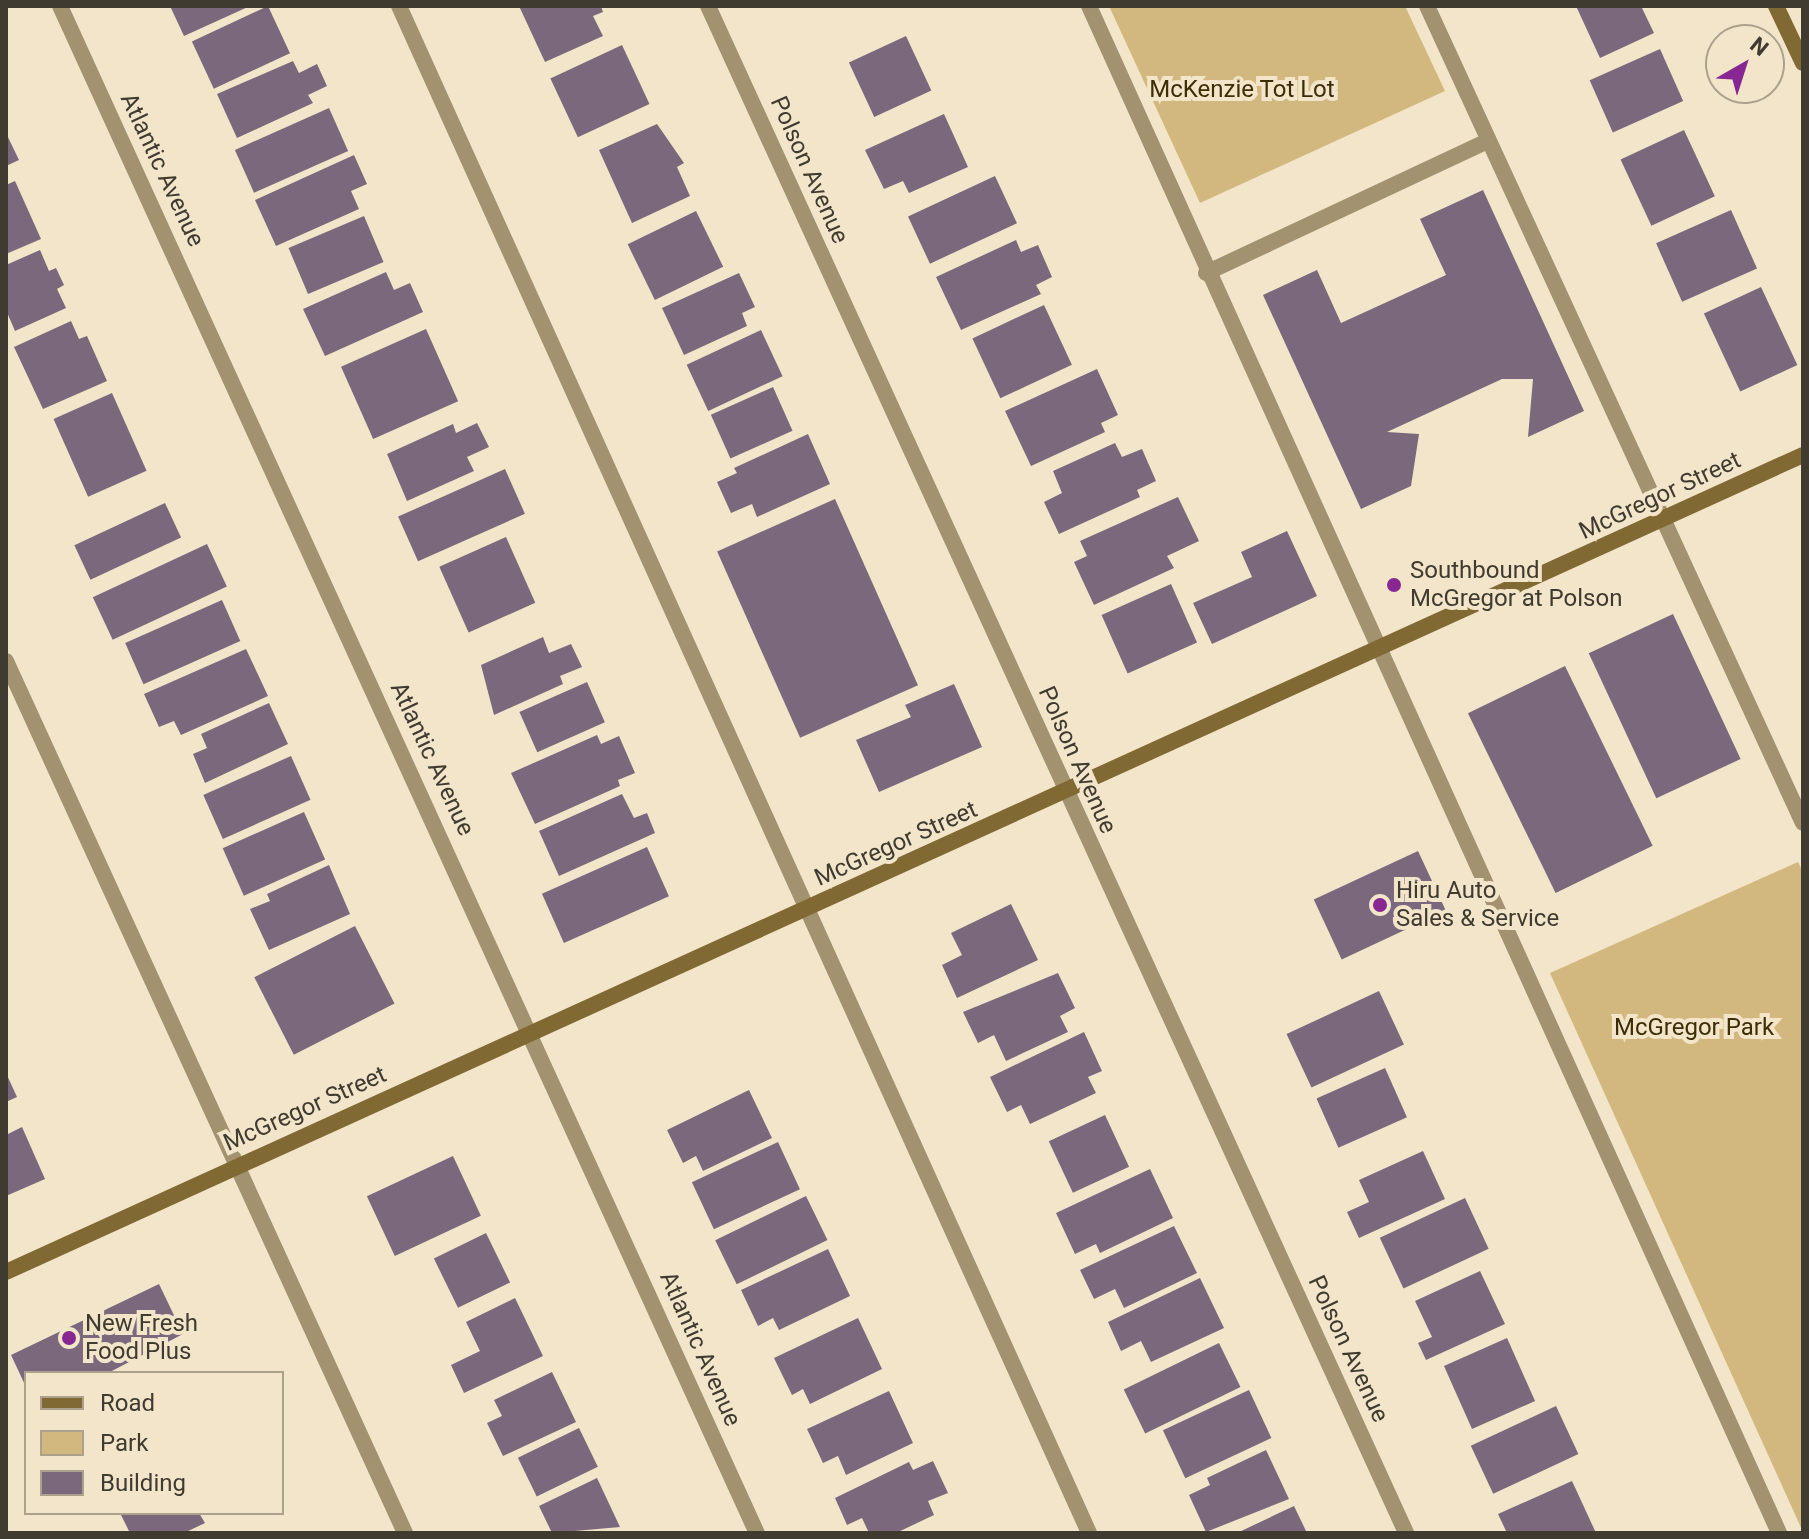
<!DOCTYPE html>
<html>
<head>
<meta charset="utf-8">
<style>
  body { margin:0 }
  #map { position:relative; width:1809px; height:1539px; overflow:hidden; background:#f2e5ca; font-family:Roboto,sans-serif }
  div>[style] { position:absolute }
  .green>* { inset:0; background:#d2b87e }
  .building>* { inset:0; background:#7b687c; transform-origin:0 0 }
  .service>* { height:16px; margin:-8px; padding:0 8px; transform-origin:8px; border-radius:8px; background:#a2926f }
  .minor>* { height:16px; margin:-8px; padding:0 8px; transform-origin:8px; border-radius:8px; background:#a2926f }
  .secondary>* { height:16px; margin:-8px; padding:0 8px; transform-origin:8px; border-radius:8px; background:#816933 }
  .dots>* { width:22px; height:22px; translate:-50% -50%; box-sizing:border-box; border:4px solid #f2e5ca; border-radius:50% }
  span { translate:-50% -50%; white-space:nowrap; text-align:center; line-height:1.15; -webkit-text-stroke:8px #f2e5ca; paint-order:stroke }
  .park-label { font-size:24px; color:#3d2e06 }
  .street-label { font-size:24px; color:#403b30 }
  .poi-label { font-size:24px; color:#403b30 }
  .left { translate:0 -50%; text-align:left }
  .frame { position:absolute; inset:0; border:8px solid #403b30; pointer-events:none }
  .legend { position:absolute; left:24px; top:1371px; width:260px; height:144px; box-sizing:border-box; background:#f2e5ca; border:2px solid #aba18c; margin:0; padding:10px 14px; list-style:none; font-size:24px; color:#403b30 }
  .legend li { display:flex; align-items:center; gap:16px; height:40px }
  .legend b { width:40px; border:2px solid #aba18c }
  .north { position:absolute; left:1705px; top:24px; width:80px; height:80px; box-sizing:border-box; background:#f2e5ca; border:2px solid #aba18c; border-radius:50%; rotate:39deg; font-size:22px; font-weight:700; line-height:32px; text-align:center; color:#403b30 }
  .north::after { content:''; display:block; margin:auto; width:28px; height:36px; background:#872791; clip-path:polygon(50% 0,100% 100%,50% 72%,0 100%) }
</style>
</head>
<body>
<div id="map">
  <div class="green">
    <i style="clip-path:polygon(1109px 6px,1405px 6px,1445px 91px,1200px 203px)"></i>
    <i style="clip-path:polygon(1798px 862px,1803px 872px,1803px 1532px,1550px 973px)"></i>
  </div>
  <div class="building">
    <i style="clip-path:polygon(170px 6px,250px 6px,184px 36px)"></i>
    <i style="left:268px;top:6px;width:52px;height:84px;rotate:65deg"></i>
    <i style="clip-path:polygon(519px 6px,601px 6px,603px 12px,593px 16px,603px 36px,545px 62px)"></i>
    <i style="clip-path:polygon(1576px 6px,1641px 6px,1654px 33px,1600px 58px)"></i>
    <i style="left:906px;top:36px;width:60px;height:63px;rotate:65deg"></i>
    <i style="left:622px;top:45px;width:65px;height:79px;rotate:65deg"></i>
    <i style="left:1660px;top:49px;width:57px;height:77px;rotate:66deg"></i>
    <i style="clip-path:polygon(293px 61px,299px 73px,317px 64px,327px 86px,308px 95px,313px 103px,237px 138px,217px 94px)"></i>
    <i style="left:329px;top:108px;width:47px;height:103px;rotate:66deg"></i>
    <i style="clip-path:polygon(944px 114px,968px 167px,909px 193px,903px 181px,884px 189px,865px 150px)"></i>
    <i style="clip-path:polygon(657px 124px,684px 163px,677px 167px,690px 196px,632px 223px,599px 150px)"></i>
    <i style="left:1684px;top:130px;width:73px;height:70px;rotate:65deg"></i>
    <i style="clip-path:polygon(6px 133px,19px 160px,6px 166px)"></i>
    <i style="clip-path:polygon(354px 155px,367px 184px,351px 191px,359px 209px,276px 246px,255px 200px)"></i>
    <i style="left:995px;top:176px;width:52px;height:96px;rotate:65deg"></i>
    <i style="clip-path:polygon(15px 181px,41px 239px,6px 254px,6px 185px)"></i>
    <i style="clip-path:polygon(1483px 190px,1584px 411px,1528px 437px,1533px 379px,1502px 379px,1387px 432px,1419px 434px,1411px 486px,1361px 509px,1263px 295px,1317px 270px,1341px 323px,1446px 275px,1420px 219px)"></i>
    <i style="left:1731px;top:210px;width:64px;height:82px;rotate:66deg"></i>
    <i style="left:696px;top:211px;width:62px;height:76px;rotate:64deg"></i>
    <i style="left:364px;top:216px;width:50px;height:82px;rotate:67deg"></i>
    <i style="clip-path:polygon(1016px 240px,1021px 252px,1038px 245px,1052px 277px,1036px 285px,1041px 294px,961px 330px,936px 277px)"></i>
    <i style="clip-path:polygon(40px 250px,49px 271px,56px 268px,64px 285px,57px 289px,66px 308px,15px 331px,6px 310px,6px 265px)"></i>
    <i style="clip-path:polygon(386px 272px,394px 290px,410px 283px,423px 312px,325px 356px,303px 309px)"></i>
    <i style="clip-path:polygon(739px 273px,755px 307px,742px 313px,747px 326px,684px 355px,662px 308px)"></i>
    <i style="left:1761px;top:287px;width:86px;height:63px;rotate:65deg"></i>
    <i style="left:1044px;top:305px;width:66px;height:79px;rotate:65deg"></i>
    <i style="clip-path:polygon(71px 321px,79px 339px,87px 336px,107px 381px,43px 409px,14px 347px)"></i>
    <i style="left:426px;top:329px;width:79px;height:93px;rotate:66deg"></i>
    <i style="left:761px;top:330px;width:51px;height:82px;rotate:65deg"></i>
    <i style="clip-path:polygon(1097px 369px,1118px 415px,1101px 423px,1105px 432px,1031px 466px,1005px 411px)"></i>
    <i style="left:773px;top:387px;width:48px;height:68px;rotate:66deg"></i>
    <i style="left:112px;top:393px;width:85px;height:64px;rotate:66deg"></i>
    <i style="clip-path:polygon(477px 423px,489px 447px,467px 457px,474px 471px,407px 501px,387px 454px,453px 424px,456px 433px)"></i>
    <i style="clip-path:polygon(808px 434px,830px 484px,757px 517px,752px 504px,731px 513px,717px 482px,737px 473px,734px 468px)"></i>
    <i style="clip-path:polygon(1115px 443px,1122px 457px,1142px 449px,1156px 481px,1137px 490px,1140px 497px,1059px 534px,1044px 502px,1062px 493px,1053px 471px)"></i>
    <i style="left:505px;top:469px;width:49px;height:117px;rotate:66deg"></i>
    <i style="clip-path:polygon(1178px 497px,1199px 541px,1167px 556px,1174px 568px,1094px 605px,1074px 562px,1087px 556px,1080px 541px)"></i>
    <i style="left:835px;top:499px;width:204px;height:129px;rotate:66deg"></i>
    <i style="left:165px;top:503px;width:38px;height:100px;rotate:65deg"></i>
    <i style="clip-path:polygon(1287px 531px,1317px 596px,1212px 644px,1193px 603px,1252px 577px,1241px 552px)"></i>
    <i style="left:506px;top:537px;width:72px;height:73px;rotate:66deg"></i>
    <i style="left:207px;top:544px;width:47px;height:126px;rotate:65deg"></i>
    <i style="left:1171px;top:584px;width:64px;height:76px;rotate:66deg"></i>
    <i style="left:222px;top:600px;width:45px;height:106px;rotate:66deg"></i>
    <i style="left:1673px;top:614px;width:160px;height:93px;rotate:65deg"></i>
    <i style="clip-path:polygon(543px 637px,549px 653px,571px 644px,582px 667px,560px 676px,563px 684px,494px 715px,481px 665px)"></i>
    <i style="clip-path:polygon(246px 649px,268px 696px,181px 735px,174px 721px,159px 727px,144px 694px)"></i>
    <i style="left:1565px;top:666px;width:200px;height:108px;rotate:64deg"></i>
    <i style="left:587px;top:682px;width:44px;height:74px;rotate:66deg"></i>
    <i style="clip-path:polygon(954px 684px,982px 747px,879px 792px,856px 740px,911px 717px,905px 705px)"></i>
    <i style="clip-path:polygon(269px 703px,288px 744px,205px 783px,193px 754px,207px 748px,201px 734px)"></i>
    <i style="clip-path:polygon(597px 735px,601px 744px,619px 736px,635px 773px,618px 780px,620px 786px,535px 824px,511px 773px)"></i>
    <i style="left:291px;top:756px;width:48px;height:96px;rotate:66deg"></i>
    <i style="clip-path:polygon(622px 794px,634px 818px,647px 813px,655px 833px,559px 876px,539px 831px)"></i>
    <i style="left:304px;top:812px;width:52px;height:89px;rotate:66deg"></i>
    <i style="left:647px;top:847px;width:54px;height:115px;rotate:66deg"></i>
    <i style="left:1418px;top:851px;width:66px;height:115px;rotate:65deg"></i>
    <i style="clip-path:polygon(329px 865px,350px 914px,269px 950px,250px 909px,270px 901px,267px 894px)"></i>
    <i style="clip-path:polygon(1011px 904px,1038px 960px,957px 998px,942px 965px,962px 955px,951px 933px)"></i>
    <i style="left:355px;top:926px;width:87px;height:113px;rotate:63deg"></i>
    <i style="clip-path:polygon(1058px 973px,1075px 1008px,1060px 1016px,1068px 1032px,1006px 1061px,994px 1035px,978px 1043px,963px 1012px)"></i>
    <i style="left:1379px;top:991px;width:59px;height:102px;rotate:65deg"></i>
    <i style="clip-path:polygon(1084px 1032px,1102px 1071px,1088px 1077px,1096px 1093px,1030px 1124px,1021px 1105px,1007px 1112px,990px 1077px)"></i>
    <i style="left:1385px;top:1068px;width:54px;height:75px;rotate:66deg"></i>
    <i style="clip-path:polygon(6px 1073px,17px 1097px,6px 1102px)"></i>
    <i style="clip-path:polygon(749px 1090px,772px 1138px,703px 1171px,696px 1156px,683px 1163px,667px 1130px)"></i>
    <i style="left:1105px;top:1115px;width:57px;height:62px;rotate:65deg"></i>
    <i style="clip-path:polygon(22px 1127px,45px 1179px,6px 1196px,6px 1135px)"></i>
    <i style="left:778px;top:1142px;width:52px;height:95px;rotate:65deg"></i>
    <i style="clip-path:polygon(1423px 1151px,1445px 1199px,1359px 1238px,1347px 1212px,1369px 1202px,1359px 1180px)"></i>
    <i style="left:453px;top:1156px;width:66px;height:95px;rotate:65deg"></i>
    <i style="clip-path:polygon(1150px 1169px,1173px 1218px,1100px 1253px,1096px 1244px,1075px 1254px,1056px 1213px)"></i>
    <i style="left:806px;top:1196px;width:49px;height:101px;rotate:64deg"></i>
    <i style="left:1465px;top:1198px;width:56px;height:94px;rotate:65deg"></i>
    <i style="clip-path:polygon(1174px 1226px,1197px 1273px,1124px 1308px,1115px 1289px,1094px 1299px,1080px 1270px)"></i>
    <i style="left:486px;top:1233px;width:55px;height:58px;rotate:64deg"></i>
    <i style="clip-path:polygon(828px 1249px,850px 1296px,779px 1330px,773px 1318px,758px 1326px,741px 1290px)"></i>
    <i style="clip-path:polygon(1480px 1271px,1505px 1324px,1426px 1360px,1418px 1343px,1432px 1337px,1415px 1301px)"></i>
    <i style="clip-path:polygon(1200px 1278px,1224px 1328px,1151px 1362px,1141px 1341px,1121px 1351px,1108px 1322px)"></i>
    <i style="clip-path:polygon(159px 1284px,183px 1334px,108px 1373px,26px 1373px,26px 1387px,11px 1355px)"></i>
    <i style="clip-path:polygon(515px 1298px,543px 1356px,464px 1393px,451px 1365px,480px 1351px,466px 1322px)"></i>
    <i style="clip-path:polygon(858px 1318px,882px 1369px,810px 1404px,803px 1389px,792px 1395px,774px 1358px)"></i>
    <i style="left:1507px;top:1338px;width:69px;height:69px;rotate:66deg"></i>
    <i style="left:1219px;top:1343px;width:49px;height:106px;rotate:64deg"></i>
    <i style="clip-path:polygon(552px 1372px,576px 1422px,503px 1456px,487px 1423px,502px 1416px,494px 1400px)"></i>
    <i style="left:1249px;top:1390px;width:53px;height:95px;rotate:65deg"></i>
    <i style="clip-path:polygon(889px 1391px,913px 1443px,846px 1475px,838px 1456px,823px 1463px,807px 1429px)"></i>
    <i style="left:1556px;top:1406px;width:53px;height:94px;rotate:65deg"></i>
    <i style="left:579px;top:1428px;width:43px;height:68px;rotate:64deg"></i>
    <i style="clip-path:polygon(1266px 1450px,1289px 1499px,1206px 1532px,1189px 1495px,1210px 1485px,1207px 1478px)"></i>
    <i style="clip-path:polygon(933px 1461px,948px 1493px,928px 1501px,934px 1515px,896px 1533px,869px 1533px,862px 1518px,847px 1525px,835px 1498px,909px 1462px,913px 1470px)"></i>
    <i style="clip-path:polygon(597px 1478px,620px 1527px,552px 1533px,539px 1506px)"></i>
    <i style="clip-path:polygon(1572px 1481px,1596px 1533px,1507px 1533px,1498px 1514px)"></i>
    <i style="clip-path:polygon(1294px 1506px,1307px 1533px,1237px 1533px)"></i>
    <i style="clip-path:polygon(120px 1513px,199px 1513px,205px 1523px,184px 1533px,130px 1533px)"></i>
  </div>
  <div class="service">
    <i style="left:399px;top:6px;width:1676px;rotate:65.68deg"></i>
    <i style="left:1089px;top:6px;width:1676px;rotate:65.68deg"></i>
    <i style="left:1427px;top:6px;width:899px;rotate:65.29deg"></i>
    <i style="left:1206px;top:273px;width:311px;rotate:-25.1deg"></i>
    <i style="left:6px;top:661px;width:959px;rotate:65.41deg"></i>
  </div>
  <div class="minor">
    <i style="left:60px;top:6px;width:1679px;rotate:65.47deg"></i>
    <i style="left:708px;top:6px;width:1679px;rotate:65.43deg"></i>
  </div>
  <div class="secondary">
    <i style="left:1776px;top:6px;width:63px;rotate:64.7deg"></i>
    <i style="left:6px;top:1272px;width:1974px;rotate:-24.45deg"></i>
  </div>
  <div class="dots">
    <i style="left:1394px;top:585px;background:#872791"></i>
    <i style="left:1380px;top:905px;background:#872791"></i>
    <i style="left:69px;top:1338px;background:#872791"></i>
  </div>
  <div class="park-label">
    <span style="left:1242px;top:90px">McKenzie Tot Lot</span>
    <span style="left:1694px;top:1028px">McGregor Park</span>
  </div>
  <div class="street-label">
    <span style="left:162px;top:170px;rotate:65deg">Atlantic Avenue</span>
    <span style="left:809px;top:170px;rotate:66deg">Polson Avenue</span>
    <span style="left:1660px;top:496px;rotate:-25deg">McGregor Street</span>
    <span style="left:432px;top:759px;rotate:65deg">Atlantic Avenue</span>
    <span style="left:1077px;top:760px;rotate:66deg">Polson Avenue</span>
    <span style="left:896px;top:844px;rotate:-24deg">McGregor Street</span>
    <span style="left:305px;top:1109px;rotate:-24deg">McGregor Street</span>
    <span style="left:700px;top:1349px;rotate:66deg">Atlantic Avenue</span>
    <span style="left:1348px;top:1349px;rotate:65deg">Polson Avenue</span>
  </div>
  <div class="poi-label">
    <span class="left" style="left:1410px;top:585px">Southbound<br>McGregor at Polson</span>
    <span class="left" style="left:1396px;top:905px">Hiru Auto<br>Sales &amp; Service</span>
    <span class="left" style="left:85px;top:1338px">New Fresh<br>Food Plus</span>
  </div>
  <div class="frame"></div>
  <ul class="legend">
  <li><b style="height:10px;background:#816933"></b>Road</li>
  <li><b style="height:22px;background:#d2b87e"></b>Park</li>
  <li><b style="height:22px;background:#7b687c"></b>Building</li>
  </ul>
  <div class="north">N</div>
</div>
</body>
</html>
